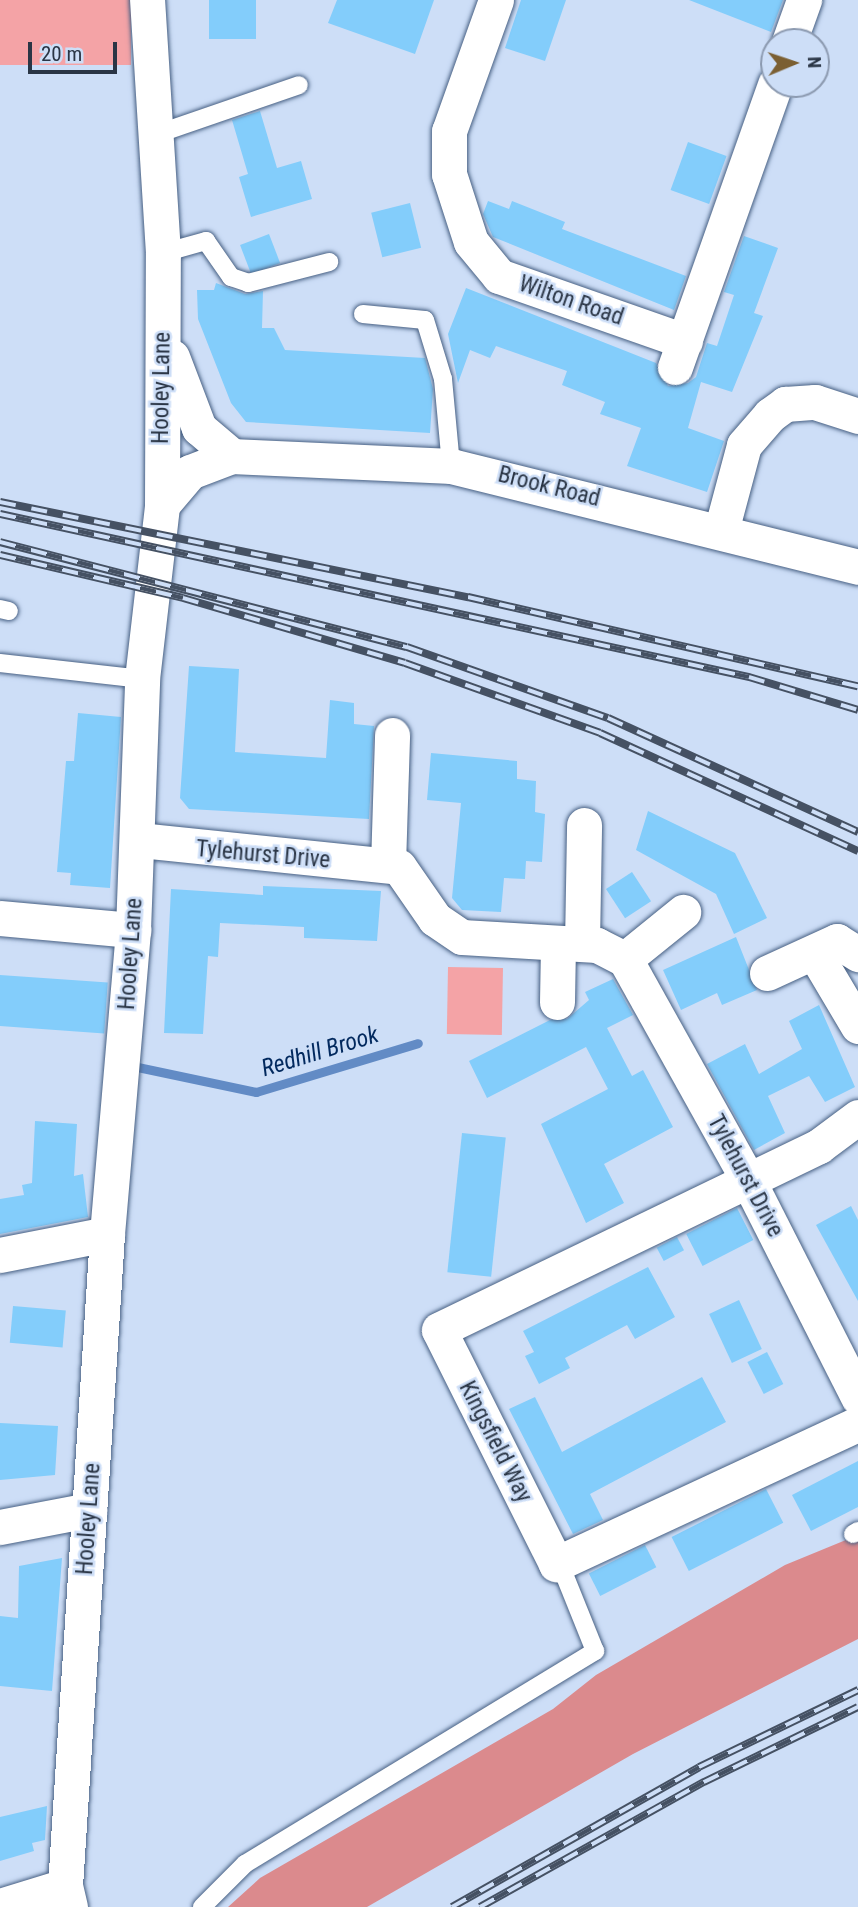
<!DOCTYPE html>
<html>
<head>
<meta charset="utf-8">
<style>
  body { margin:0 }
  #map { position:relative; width:858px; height:1907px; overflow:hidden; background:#cddef7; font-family:"Roboto Condensed",sans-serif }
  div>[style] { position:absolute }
  .green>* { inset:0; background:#f4a3a6; transform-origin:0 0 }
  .forest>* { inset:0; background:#db8a8d }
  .stream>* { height:9px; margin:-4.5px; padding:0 4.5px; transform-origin:4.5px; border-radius:4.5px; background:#628bc5 }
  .building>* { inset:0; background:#83cdfb; transform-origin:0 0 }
  .roads { filter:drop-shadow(0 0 2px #476083) drop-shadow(0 0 2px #476083) }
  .service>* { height:18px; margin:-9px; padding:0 9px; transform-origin:9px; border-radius:9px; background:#fff }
  .minor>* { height:35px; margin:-17.5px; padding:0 17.5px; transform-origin:17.5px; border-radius:17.5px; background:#fff }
  .rail>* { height:8px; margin-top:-4px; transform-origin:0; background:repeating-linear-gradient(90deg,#cddef7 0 16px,#455163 0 32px); box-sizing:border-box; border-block:2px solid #455163 }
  span { translate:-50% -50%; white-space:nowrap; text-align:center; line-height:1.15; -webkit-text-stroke:5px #cddef7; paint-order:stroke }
  .street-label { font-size:23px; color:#2a3545 }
  .water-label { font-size:24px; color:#02295e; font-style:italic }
  .north { position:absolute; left:760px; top:28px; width:70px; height:70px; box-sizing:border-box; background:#cddef7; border:2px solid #8c9ab0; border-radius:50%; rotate:88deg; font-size:19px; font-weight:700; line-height:28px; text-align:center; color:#2a3545 }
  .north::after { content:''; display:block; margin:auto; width:24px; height:32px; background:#7b5f32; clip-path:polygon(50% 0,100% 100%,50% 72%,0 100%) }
  .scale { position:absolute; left:28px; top:42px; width:89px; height:32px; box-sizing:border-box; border:4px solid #2a3545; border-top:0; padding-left:9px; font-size:21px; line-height:24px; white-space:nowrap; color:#2a3545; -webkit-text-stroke:5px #cddef7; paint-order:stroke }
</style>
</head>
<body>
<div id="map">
  <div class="green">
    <i style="left:0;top:0;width:131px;height:65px"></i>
    <i style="left:448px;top:967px;width:55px;height:67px;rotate:1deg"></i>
  </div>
  <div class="forest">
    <i style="clip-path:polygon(858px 1535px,858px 1639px,633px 1754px,367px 1907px,228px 1907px,260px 1878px,553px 1709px,596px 1675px,785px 1565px)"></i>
  </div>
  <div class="stream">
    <i style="left:128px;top:1065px;width:131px;rotate:11.9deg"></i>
    <i style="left:256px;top:1092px;width:169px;rotate:-16.8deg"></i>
  </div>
  <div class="building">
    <i style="left:209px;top:0;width:47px;height:39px"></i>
    <i style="clip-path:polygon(337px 0,434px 0,415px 54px,328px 23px)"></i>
    <i style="clip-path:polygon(521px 0,566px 0,545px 61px,505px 48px)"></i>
    <i style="clip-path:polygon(689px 0,783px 0,771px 32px)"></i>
    <i style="clip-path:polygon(260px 111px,277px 168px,301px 161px,312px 199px,251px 217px,239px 177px,248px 174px,232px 120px)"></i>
    <i style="left:688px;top:142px;width:41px;height:51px;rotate:20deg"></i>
    <i style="clip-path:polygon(488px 201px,509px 209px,512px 201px,565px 222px,562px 229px,686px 276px,674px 310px,493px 237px,483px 214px)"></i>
    <i style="left:410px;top:203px;width:46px;height:40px;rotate:76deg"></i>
    <i style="left:269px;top:234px;width:31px;height:31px;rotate:69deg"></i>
    <i style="clip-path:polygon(744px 236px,778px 248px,754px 313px,763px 316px,732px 392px,701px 382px,688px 428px,724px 441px,707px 492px,627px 466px,641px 428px,600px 414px,605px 402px,562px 385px,567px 371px,496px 346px,490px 358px,470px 350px,458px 383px,448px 334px,466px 288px,656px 363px,668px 386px,688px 383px,696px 377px,707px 343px,717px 346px,734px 295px,724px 292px)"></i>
    <i style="clip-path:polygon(216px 283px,245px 294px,263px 291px,262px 328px,274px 328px,285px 350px,425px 358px,433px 389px,430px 433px,246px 422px,231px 403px,198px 319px,197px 290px,214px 290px)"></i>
    <i style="clip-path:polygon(189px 666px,239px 669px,235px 752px,326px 758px,330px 700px,354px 703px,354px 724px,374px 726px,369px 819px,189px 809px,180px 798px)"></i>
    <i style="clip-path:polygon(78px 713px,121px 717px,110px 888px,70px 885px,71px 873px,57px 872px,66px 761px,74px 761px)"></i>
    <i style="clip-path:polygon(431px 753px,517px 761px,517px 779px,536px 781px,535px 812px,545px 814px,542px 862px,526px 861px,525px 879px,504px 878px,501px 912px,462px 910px,452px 898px,461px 803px,427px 800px)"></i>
    <i style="clip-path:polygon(648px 811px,735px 853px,767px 918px,734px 934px,716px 894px,636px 850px)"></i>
    <i style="left:632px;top:872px;width:35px;height:31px;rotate:57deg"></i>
    <i style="clip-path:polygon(263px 886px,381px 891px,377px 941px,304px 938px,304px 927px,220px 923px,218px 957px,208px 956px,203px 1034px,164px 1033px,171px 889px,263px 895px)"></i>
    <i style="clip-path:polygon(736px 937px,757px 990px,722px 1005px,717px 993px,681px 1010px,663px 970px)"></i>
    <i style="left:0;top:975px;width:108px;height:51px;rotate:4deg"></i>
    <i style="clip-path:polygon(613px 979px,633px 1015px,607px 1028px,632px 1076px,643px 1070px,673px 1127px,604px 1164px,624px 1203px,586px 1223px,541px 1124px,608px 1089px,586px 1047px,487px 1098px,469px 1061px,550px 1020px,567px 1019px,589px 1000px,585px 992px)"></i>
    <i style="clip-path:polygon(819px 1005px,855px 1087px,825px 1102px,809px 1076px,768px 1096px,785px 1133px,754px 1150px,707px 1064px,745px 1044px,759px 1074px,802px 1049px,789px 1021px)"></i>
    <i style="clip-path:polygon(35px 1121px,77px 1124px,74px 1176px,83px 1174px,88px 1217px,0 1234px,0 1199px,24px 1195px,22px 1185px,32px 1183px)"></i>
    <i style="left:462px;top:1133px;width:44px;height:140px;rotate:6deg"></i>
    <i style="clip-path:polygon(851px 1206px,858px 1220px,858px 1301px,816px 1225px)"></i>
    <i style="left:737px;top:1208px;width:36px;height:57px;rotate:63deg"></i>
    <i style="left:677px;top:1237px;width:15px;height:23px;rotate:62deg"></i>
    <i style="clip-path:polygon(648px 1267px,675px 1317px,635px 1339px,627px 1325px,565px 1358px,570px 1368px,539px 1384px,525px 1356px,534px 1352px,523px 1331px)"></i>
    <i style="left:739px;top:1300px;width:54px;height:33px;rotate:65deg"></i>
    <i style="left:13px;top:1306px;width:53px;height:37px;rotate:5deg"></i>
    <i style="left:767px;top:1352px;width:36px;height:22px;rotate:63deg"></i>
    <i style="clip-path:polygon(702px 1377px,726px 1422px,590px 1494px,603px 1520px,573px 1534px,509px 1409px,535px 1397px,562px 1452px)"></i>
    <i style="clip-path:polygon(0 1423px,58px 1426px,55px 1475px,0 1480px)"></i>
    <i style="clip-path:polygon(858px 1461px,858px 1507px,811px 1531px,792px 1495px)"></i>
    <i style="left:766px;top:1489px;width:38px;height:106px;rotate:63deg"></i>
    <i style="left:645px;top:1545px;width:25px;height:63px;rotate:63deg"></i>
    <i style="clip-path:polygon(62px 1558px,52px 1691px,0 1686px,0 1616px,18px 1618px,19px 1566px)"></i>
    <i style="clip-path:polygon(47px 1806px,45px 1840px,32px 1843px,34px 1851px,0 1861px,0 1817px)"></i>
  </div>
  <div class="roads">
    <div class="service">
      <i style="left:157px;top:134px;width:150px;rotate:-19deg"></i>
      <i style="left:163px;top:253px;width:45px;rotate:-15.6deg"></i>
      <i style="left:206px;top:241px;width:44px;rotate:55.2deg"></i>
      <i style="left:231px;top:277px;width:18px;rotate:19deg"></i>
      <i style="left:248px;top:283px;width:84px;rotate:-14.5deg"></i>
      <i style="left:363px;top:314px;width:62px;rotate:5.5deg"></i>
      <i style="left:425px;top:320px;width:62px;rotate:73deg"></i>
      <i style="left:443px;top:379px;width:87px;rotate:84.7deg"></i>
      <i style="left:0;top:609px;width:9px;rotate:13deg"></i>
      <i style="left:0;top:663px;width:143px;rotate:6.4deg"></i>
      <i style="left:853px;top:1534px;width:6px;rotate:-31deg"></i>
      <i style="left:202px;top:1907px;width:61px;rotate:-45deg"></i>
      <i style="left:245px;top:1864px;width:410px;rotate:-31.3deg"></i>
      <i style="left:595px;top:1651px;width:78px;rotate:-111.9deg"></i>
    </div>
    <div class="minor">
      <i style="left:496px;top:0;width:139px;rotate:109.7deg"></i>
      <i style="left:449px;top:131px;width:43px;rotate:90deg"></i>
      <i style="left:449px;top:174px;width:71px;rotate:72.1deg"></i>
      <i style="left:471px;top:242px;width:44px;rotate:50.5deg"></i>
      <i style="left:499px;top:276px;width:197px;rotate:19.3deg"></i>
      <i style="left:789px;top:42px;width:45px;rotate:-70.3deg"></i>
      <i style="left:172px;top:357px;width:76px;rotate:69.2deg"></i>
      <i style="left:199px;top:428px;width:43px;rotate:40.3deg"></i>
      <i style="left:675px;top:367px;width:300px;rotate:-70.5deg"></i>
      <i style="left:162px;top:505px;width:43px;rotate:-49.7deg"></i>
      <i style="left:190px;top:472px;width:45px;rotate:-20.9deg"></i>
      <i style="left:232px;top:456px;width:219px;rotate:2.6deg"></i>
      <i style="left:451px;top:466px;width:419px;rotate:13.9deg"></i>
      <i style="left:721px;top:531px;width:89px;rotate:-75deg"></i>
      <i style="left:744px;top:445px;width:40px;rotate:-49deg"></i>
      <i style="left:770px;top:415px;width:19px;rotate:-36deg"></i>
      <i style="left:785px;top:404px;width:30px;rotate:-4deg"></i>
      <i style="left:815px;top:402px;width:45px;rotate:18deg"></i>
      <i style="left:139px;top:840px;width:261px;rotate:5.9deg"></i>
      <i style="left:399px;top:867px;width:63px;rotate:55.3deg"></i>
      <i style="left:435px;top:919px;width:32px;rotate:34deg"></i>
      <i style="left:462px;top:937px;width:135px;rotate:3.4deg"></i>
      <i style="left:597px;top:945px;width:31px;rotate:27deg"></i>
      <i style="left:625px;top:959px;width:251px;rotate:60.9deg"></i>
      <i style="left:747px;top:1178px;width:246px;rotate:63.1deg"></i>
      <i style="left:388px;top:865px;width:130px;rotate:-88.2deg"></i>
      <i style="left:0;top:918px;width:134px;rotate:5.2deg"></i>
      <i style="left:582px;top:944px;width:119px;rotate:-89deg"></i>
      <i style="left:814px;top:952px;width:86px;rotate:59.3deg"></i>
      <i style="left:625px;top:959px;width:75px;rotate:-39deg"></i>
      <i style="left:767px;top:973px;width:77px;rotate:-24.6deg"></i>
      <i style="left:837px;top:941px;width:25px;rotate:32deg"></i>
      <i style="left:557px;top:1002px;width:58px;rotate:-89deg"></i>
      <i style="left:858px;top:1117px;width:49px;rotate:143.4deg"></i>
      <i style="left:819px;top:1146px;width:422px;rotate:154.2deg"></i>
      <i style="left:439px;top:1330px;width:262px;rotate:63.4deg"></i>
      <i style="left:556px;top:1564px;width:333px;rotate:-24.9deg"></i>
      <i style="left:0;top:1255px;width:109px;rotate:-11.1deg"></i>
      <i style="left:0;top:1527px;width:91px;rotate:-10.8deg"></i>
      <i style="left:0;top:1906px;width:68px;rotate:-17.1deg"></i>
      <i style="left:70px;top:1907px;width:22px;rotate:-103deg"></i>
      <i style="left:65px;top:1886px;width:653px;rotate:-86.31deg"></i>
      <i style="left:107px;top:1234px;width:305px;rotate:-85.1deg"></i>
      <i style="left:133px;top:930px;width:251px;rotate:-87.9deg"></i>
      <i style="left:142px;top:679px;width:175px;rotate:-83.4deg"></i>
      <i style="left:162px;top:505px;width:252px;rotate:-89.8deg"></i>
      <i style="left:163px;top:253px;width:254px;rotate:-93.6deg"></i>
    </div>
  </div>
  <div class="rail">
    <i style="left:0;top:502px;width:478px;rotate:11.5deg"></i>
    <i style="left:468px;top:597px;width:400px;rotate:12.9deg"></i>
    <i style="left:0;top:514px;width:767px;rotate:12.28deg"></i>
    <i style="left:749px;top:677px;width:114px;rotate:16.8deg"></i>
    <i style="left:0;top:542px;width:420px;rotate:14.5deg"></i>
    <i style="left:407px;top:647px;width:213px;rotate:19.5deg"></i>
    <i style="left:608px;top:718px;width:275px;rotate:24.5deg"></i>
    <i style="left:0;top:555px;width:188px;rotate:13.2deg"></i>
    <i style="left:183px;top:598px;width:231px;rotate:16.3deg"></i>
    <i style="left:405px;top:663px;width:207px;rotate:19.7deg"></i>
    <i style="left:600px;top:733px;width:284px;rotate:24.6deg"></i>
    <i style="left:452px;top:1907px;width:284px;rotate:-29.5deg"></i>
    <i style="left:699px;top:1767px;width:177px;rotate:-25.8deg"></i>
    <i style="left:480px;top:1907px;width:257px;rotate:-29.2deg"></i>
    <i style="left:704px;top:1782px;width:171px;rotate:-26deg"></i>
  </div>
  <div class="street-label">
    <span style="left:571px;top:301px;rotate:19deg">Wilton Road</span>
    <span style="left:162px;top:388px;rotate:-89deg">Hooley Lane</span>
    <span style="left:549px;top:487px;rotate:14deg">Brook Road</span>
    <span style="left:263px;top:855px;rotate:5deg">Tylehurst Drive</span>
    <span style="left:131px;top:954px;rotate:-86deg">Hooley Lane</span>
    <span style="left:745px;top:1176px;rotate:62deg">Tylehurst Drive</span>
    <span style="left:495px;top:1442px;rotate:63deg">Kingsfield Way</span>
    <span style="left:89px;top:1519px;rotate:-86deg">Hooley Lane</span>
  </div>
  <div class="water-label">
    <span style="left:320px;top:1052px;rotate:-17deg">Redhill Brook</span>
  </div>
  <div class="north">N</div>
  <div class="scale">20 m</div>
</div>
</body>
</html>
